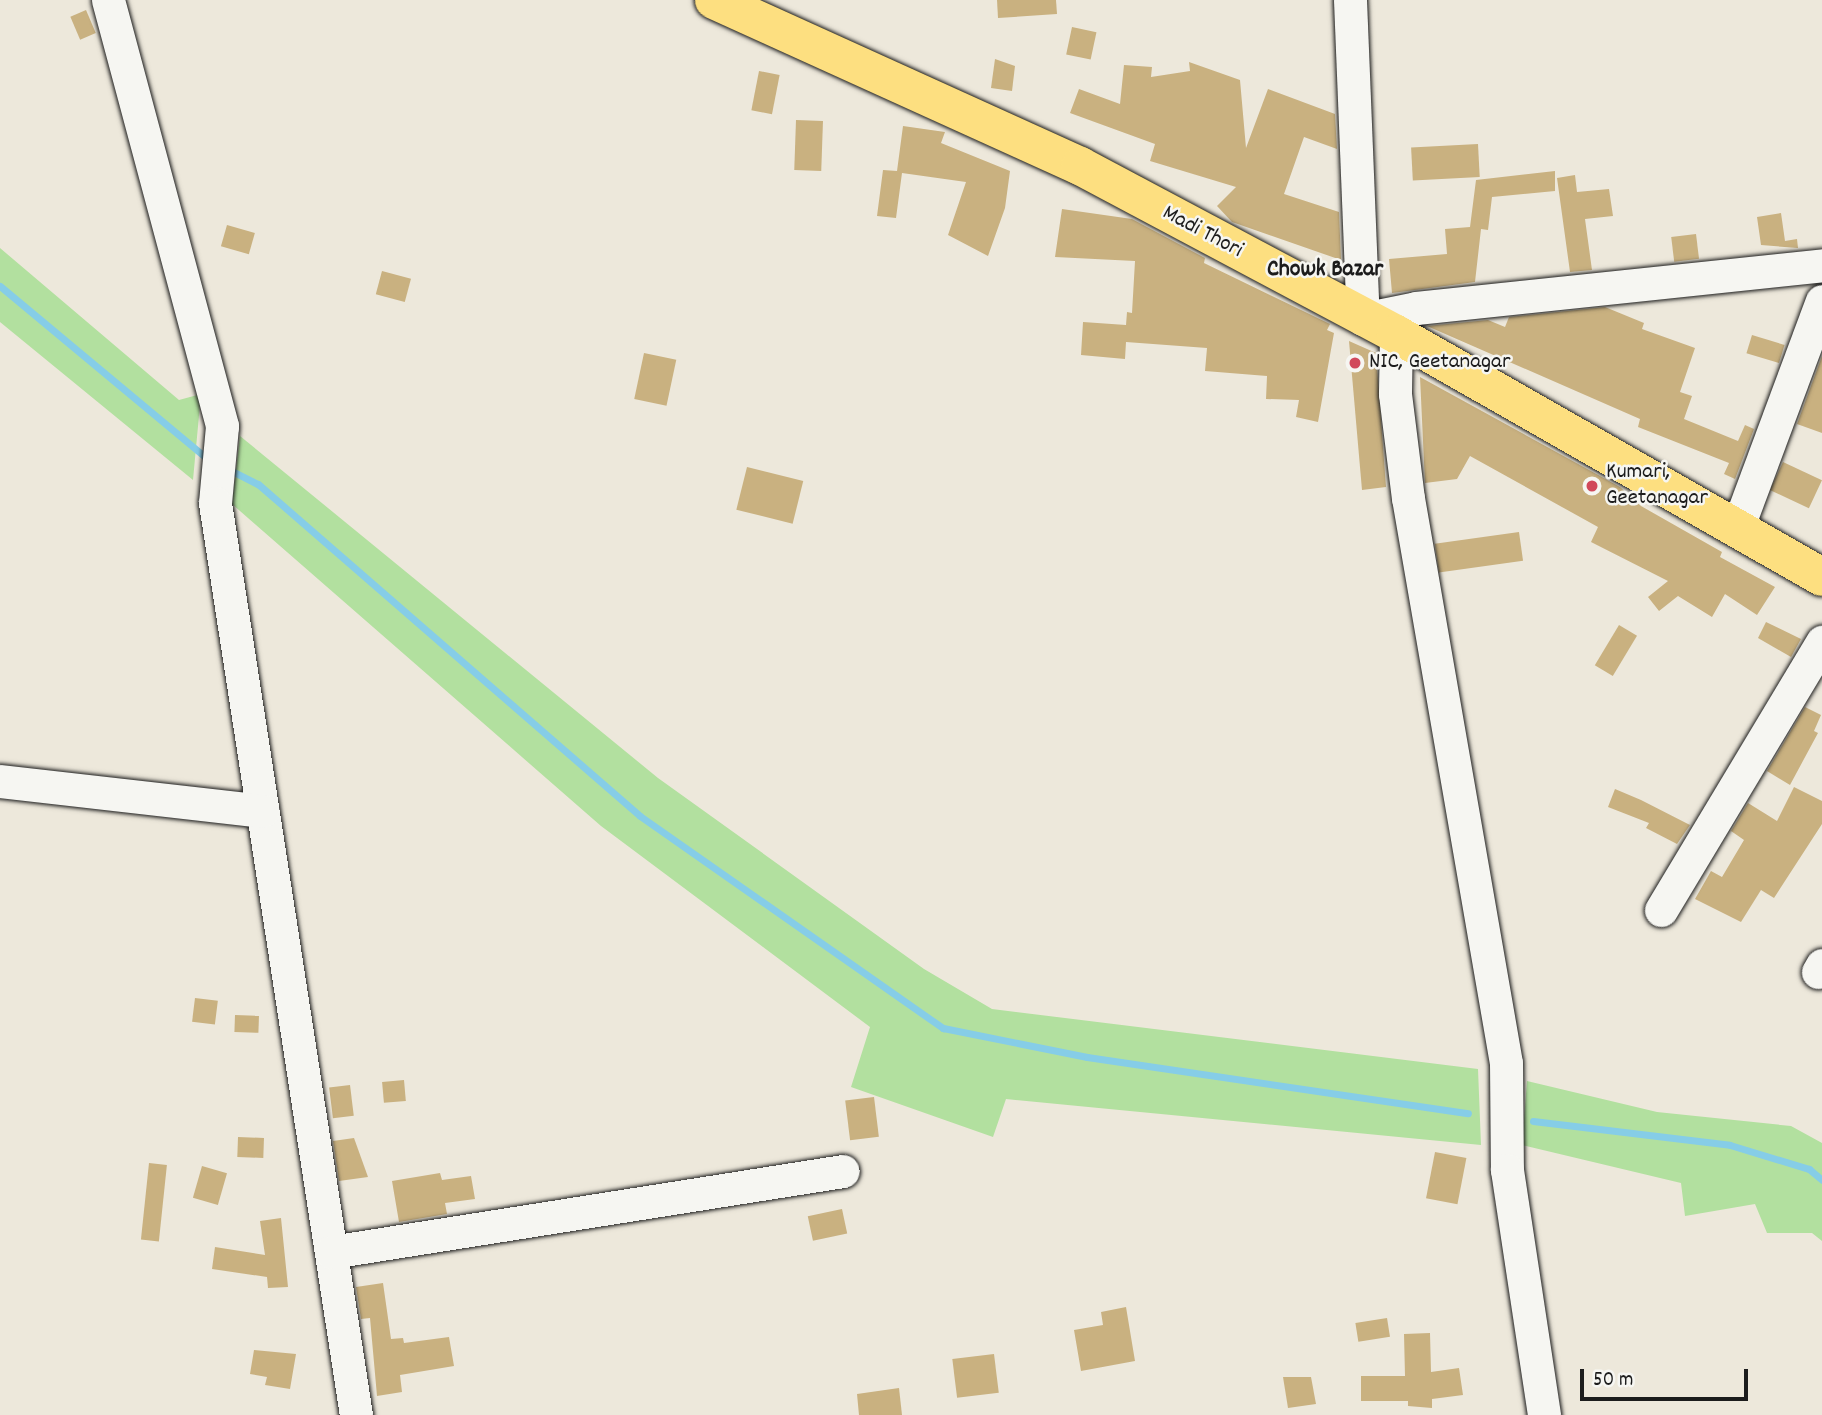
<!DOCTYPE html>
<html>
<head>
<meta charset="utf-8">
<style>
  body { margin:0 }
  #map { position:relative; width:1822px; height:1415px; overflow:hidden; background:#ede8db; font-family:Dekko,sans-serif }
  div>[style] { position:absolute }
  .green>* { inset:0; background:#b2e09f }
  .stream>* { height:7px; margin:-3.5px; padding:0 3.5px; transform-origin:3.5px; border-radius:3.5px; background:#86cde7 }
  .building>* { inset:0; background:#c9b180; transform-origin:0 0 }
  .roads { filter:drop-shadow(0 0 2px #1c1c1c) drop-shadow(0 0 2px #1c1c1c) }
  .minor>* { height:33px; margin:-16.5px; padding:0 16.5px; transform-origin:16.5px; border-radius:16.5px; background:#f6f6f2 }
  .major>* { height:38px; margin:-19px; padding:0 19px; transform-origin:19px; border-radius:19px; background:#fddf80 }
  .dots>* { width:19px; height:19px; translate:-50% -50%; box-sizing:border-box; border:4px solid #f6f6f2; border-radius:50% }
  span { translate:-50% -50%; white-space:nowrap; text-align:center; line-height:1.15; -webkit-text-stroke:5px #f6f6f2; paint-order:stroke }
  .street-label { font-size:23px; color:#1c1c1c }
  .poi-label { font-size:23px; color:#1c1c1c }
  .left { translate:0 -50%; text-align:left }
  .neighbourhood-label { font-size:24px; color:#1c1c1c; font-weight:700 }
  .scale { position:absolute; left:1580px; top:1369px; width:168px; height:32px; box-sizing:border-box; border:4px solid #1c1c1c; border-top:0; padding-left:9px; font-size:21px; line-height:24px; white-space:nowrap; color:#1c1c1c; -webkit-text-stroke:5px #f6f6f2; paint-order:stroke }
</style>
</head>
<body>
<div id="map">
  <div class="green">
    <i style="clip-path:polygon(0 248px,179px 400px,201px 394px,193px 480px,0 322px)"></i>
    <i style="clip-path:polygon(240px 436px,658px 778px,924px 969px,992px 1009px,1478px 1069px,1481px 1145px,1006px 1099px,993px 1137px,851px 1087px,870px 1027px,601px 826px,232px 504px)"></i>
    <i style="clip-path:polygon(1527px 1081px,1657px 1112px,1791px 1126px,1822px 1143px,1822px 1241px,1812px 1233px,1767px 1233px,1755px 1204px,1685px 1216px,1681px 1183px,1522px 1145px)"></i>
  </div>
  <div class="stream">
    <i style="left:0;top:286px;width:272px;rotate:39.8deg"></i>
    <i style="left:226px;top:468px;width:36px;rotate:27deg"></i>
    <i style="left:258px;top:484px;width:506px;rotate:40.99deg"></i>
    <i style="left:640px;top:816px;width:370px;rotate:35deg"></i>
    <i style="left:943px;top:1028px;width:147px;rotate:11.4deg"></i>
    <i style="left:1087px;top:1057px;width:385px;rotate:8.4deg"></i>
    <i style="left:1533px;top:1121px;width:198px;rotate:6.9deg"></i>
    <i style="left:1730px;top:1145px;width:83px;rotate:16.9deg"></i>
    <i style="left:1809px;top:1169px;width:17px;rotate:40deg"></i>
  </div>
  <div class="building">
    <i style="clip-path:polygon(997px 0,1056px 0,1057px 14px,998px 18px)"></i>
    <i style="left:86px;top:10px;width:25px;height:17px;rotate:67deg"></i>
    <i style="left:1072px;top:27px;width:25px;height:28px;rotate:12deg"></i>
    <i style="clip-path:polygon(995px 59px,1015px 66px,1012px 91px,991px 88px)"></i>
    <i style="clip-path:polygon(1189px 62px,1240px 80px,1246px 148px,1268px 89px,1335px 114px,1337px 149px,1304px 137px,1284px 194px,1339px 212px,1341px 260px,1232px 222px,1217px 206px,1236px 187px,1150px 161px,1155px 144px,1070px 113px,1079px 89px,1120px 104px,1124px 65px,1152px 67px,1151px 77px,1190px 71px)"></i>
    <i style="left:759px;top:71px;width:21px;height:40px;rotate:11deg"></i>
    <i style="left:796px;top:120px;width:27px;height:50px;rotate:2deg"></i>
    <i style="clip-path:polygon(903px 126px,945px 132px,941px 143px,1010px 171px,1005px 208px,988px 256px,948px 235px,966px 182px,902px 173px,896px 218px,877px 216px,883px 170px,897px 171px)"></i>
    <i style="left:1478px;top:144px;width:33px;height:67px;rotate:87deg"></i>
    <i style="clip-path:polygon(1555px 171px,1555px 191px,1492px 197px,1488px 230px,1481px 229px,1475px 282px,1392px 293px,1389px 259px,1447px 254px,1445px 229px,1470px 227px,1476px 180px)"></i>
    <i style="clip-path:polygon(1575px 175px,1577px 192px,1609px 189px,1613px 216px,1585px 219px,1592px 270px,1570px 272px,1557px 178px)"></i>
    <i style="clip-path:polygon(1062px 209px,1132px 219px,1205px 258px,1204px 263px,1330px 324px,1327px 330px,1334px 333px,1318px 422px,1296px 417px,1299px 400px,1266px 399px,1267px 376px,1205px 371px,1207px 348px,1126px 342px,1125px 359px,1081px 355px,1083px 322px,1126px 325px,1127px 312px,1132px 313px,1135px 261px,1055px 257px)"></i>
    <i style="clip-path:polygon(1781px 213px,1785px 241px,1797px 239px,1798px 248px,1761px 245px,1757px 217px)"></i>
    <i style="left:227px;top:225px;width:29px;height:22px;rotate:16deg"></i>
    <i style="left:1696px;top:234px;width:25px;height:25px;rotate:83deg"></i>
    <i style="left:382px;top:271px;width:30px;height:24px;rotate:15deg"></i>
    <i style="clip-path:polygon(1605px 307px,1644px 323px,1642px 329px,1695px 348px,1680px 392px,1692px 396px,1684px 419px,1738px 441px,1745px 425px,1754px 429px,1735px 479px,1724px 474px,1729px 463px,1638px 427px,1640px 419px,1427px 326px,1488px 320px,1505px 327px,1509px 317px)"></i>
    <i style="left:1752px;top:335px;width:34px;height:19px;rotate:17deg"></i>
    <i style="clip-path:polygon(1349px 341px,1376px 353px,1386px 487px,1362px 490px)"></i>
    <i style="left:644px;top:353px;width:33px;height:47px;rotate:12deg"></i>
    <i style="clip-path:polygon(1822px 356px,1822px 433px,1797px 424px)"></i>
    <i style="clip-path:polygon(1420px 377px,1620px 487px,1641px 506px,1722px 552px,1720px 557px,1775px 587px,1757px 615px,1725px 594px,1712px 617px,1678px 596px,1659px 611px,1648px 597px,1668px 581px,1591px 542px,1598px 527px,1470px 456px,1457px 479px,1425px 483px)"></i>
    <i style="left:1783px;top:462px;width:43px;height:31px;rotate:25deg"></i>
    <i style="left:747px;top:467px;width:58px;height:44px;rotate:14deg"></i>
    <i style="left:1519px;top:532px;width:29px;height:85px;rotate:82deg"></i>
    <i style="clip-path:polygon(1766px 622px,1801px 639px,1791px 657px,1758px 638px)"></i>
    <i style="left:1619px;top:625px;width:21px;height:47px;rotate:31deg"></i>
    <i style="clip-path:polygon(1805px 707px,1821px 715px,1814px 731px,1818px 733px,1790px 785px,1767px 771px)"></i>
    <i style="clip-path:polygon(1794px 787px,1822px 801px,1822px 824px,1774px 898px,1761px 890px,1741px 922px,1695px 899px,1711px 871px,1722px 877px,1744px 840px,1731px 831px,1748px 803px,1777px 821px)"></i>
    <i style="clip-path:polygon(1615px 789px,1641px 800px,1690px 825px,1677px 844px,1646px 828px,1649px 823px,1608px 807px)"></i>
    <i style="left:195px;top:998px;width:23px;height:24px;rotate:7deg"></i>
    <i style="left:235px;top:1015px;width:24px;height:17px;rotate:2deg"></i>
    <i style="left:404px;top:1080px;width:21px;height:22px;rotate:85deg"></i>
    <i style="left:350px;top:1085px;width:31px;height:21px;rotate:83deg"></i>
    <i style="left:874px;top:1097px;width:40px;height:29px;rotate:83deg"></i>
    <i style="left:238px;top:1137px;width:26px;height:20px;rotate:2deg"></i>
    <i style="clip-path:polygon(354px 1138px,368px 1177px,339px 1181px,333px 1141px)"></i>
    <i style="left:1435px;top:1152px;width:32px;height:47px;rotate:11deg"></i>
    <i style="left:149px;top:1163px;width:18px;height:77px;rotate:6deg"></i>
    <i style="left:202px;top:1166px;width:26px;height:33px;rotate:16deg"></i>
    <i style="clip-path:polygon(440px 1173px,442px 1180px,471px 1176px,475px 1199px,445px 1203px,447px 1214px,399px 1222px,392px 1181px)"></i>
    <i style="left:842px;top:1209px;width:25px;height:35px;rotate:78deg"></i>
    <i style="clip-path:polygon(281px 1218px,288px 1287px,268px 1288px,267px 1277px,212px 1269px,215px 1247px,265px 1255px,260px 1221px)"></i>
    <i style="clip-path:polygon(383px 1283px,391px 1339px,403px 1338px,404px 1343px,449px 1337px,454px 1366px,400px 1375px,402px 1392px,377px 1396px,370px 1318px,361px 1319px,356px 1287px)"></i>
    <i style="clip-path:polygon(1126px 1307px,1135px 1361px,1081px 1371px,1074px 1330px,1103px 1325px,1101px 1312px)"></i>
    <i style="left:1387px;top:1318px;width:19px;height:32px;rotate:81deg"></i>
    <i style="clip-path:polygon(1430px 1333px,1431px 1372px,1459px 1368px,1463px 1395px,1432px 1399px,1432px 1408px,1408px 1406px,1408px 1401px,1361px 1401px,1361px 1376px,1405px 1376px,1404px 1334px)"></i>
    <i style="clip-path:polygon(254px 1350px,296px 1354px,290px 1389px,265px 1385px,267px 1377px,250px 1374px)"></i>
    <i style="left:994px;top:1354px;width:39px;height:42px;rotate:83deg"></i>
    <i style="clip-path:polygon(1283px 1377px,1311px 1377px,1316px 1404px,1288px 1408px)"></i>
    <i style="clip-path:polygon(899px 1388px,902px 1415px,859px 1415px,857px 1394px)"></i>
  </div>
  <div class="roads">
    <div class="minor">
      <i style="left:108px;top:0;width:441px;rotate:75deg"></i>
      <i style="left:222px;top:426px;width:77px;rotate:95.2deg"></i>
      <i style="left:215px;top:503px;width:923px;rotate:81.21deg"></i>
      <i style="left:1350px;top:0;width:319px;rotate:87.7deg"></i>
      <i style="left:1363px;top:319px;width:54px;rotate:-11.7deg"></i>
      <i style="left:1416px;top:308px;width:408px;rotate:-6deg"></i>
      <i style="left:1396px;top:334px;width:60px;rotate:91deg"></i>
      <i style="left:1395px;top:394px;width:105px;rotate:82.9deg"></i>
      <i style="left:1408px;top:498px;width:573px;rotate:80.16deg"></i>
      <i style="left:1506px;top:1063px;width:107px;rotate:89.5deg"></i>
      <i style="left:1507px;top:1170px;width:248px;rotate:81.4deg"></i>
      <i style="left:1737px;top:529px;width:243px;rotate:-69.6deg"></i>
      <i style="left:0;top:781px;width:264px;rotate:6.5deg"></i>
      <i style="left:1661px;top:910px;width:313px;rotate:-59deg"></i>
      <i style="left:1818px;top:972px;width:8px;rotate:-60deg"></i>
      <i style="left:331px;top:1252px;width:518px;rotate:-8.99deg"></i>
    </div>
    <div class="major">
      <i style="left:714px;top:0;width:402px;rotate:24.4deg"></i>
      <i style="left:1080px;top:166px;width:358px;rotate:28deg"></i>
      <i style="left:1396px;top:334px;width:490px;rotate:29.7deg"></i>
    </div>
  </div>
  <div class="dots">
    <i style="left:1355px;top:363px;background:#d1495b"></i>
    <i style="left:1592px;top:486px;background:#d1495b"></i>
  </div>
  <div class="street-label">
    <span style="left:1202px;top:233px;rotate:28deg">Madi Thori</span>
  </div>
  <div class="poi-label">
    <span class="left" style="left:1369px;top:363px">NIC, Geetanagar</span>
    <span class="left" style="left:1606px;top:486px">Kumari,<br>Geetanagar</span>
  </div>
  <div class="neighbourhood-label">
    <span style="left:1325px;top:271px">Chowk Bazar</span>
  </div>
  <div class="scale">50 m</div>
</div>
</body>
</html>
